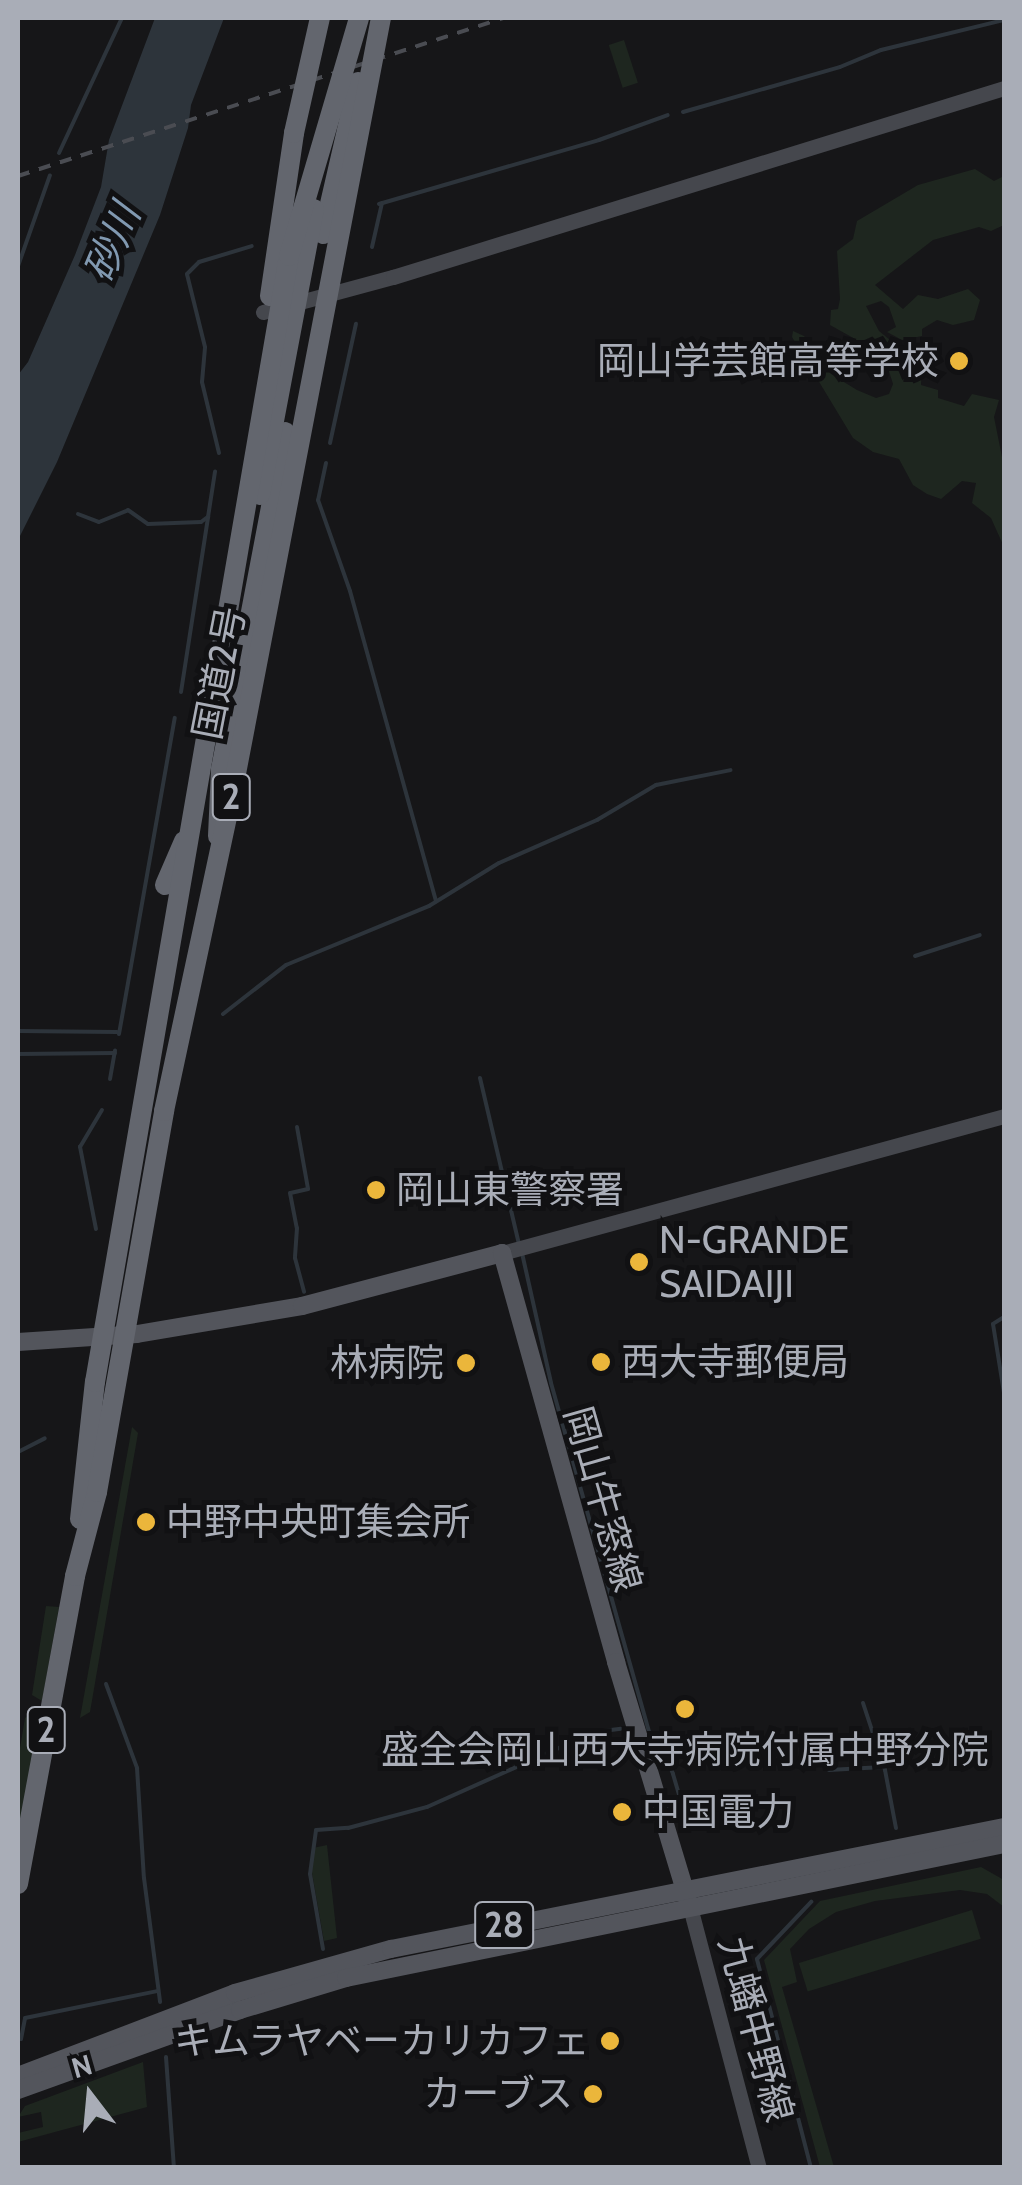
<!DOCTYPE html>
<html>
<head>
<meta charset="utf-8">
<style>
  body { margin:0 }
  #map { position:relative; width:1022px; height:2185px; overflow:hidden; background:#161618; font-family:Cabin,"Noto Sans JP",sans-serif }
  div>[style] { position:absolute }
  .green>* { inset:0; background:#1e261f; transform-origin:0 0 }
  .water>* { inset:0; background:#2d343b }
  .stream>* { height:4px; margin:-2px; padding:0 2px; transform-origin:2px; border-radius:2px; background:#2d343b }
  .secondary>* { height:15px; margin:-7.5px; padding:0 7.5px; transform-origin:7.5px; border-radius:7.5px; background:#45474d }
  .primary>* { height:18px; margin:-9px; padding:0 9px; transform-origin:9px; border-radius:9px; background:#53555c }
  .highway>* { height:20px; margin:-10px; padding:0 10px; transform-origin:10px; border-radius:10px; background:#63666e }
  .rail>* { height:4px; margin-top:-2px; transform-origin:0; background:repeating-linear-gradient(90deg,#4a4c52 0 12px,transparent 0 22px) }
  .highway-bridge>* { height:20px; margin:-10px; padding:0 10px; transform-origin:10px; border-radius:10px; background:#63666e }
  .dots>* { width:28px; height:28px; translate:-50% -50%; box-sizing:border-box; border:5px solid #111113; border-radius:50% }
  span { translate:-50% -50%; white-space:nowrap; text-align:center; line-height:1.15; -webkit-text-stroke:10px #111113; paint-order:stroke }
  .shield-label span { padding:2px 8px; background:#111113; border:2px solid; border-radius:8px; -webkit-text-stroke-width:0 }
  .shield-label { font-size:35px; color:#a9adb7; font-weight:700 }
  .poi-label { font-size:38px; color:#a9adb7 }
  .right { translate:-100% -50%; text-align:right }
  .left { translate:0 -50%; text-align:left }
  .street-label { font-size:38px; color:#a9adb7 }
  .water-label { font-size:40px; color:#8199b1; font-style:italic }
  .frame { position:absolute; inset:0; border:20px solid #a9adb7; pointer-events:none }
  .north { position:absolute; left:40px; top:2045px; width:100px; height:100px; -webkit-text-stroke:8px #111113; paint-order:stroke; rotate:344deg; font-size:28px; font-weight:700; line-height:40px; text-align:center; color:#a9adb7 }
  .north::after { content:''; display:block; margin:auto; width:35px; height:45px; background:#a9adb7; clip-path:polygon(50% 0,100% 100%,50% 72%,0 100%) }
</style>
</head>
<body>
<div id="map">
  <div class="green">
    <i style="left:624px;top:40px;width:45px;height:16px;rotate:72deg"></i>
    <i style="clip-path:polygon(975px 169px,994px 181px,1004px 176px,1004px 225px,991px 231px,979px 227px,933px 240px,875px 285px,903px 309px,918px 295px,938px 299px,968px 289px,980px 300px,974px 320px,953px 325px,937px 320px,922px 329px,922px 336px,902px 340px,887px 332px,896px 327px,889px 307px,881px 301px,866px 306px,879px 331px,890px 340px,894px 355px,902px 363px,922px 360px,921px 385px,938px 390px,938px 398px,964px 406px,972px 394px,999px 400px,994px 417px,1004px 467px,1004px 547px,991px 518px,972px 503px,976px 483px,962px 481px,941px 499px,927px 494px,913px 485px,899px 459px,873px 452px,853px 438px,792px 337px,793px 331px,804px 336px,839px 379px,857px 390px,876px 398px,889px 394px,893px 384px,887px 365px,873px 349px,830px 325px,831px 310px,838px 309px,840px 299px,837px 251px,853px 239px,857px 221px,918px 185px)"></i>
    <i style="clip-path:polygon(132px 1427px,138px 1433px,90px 1712px,80px 1718px)"></i>
    <i style="clip-path:polygon(46px 1606px,59px 1607px,42px 1701px,32px 1695px)"></i>
    <i style="clip-path:polygon(33px 1712px,40px 1714px,18px 1838px,18px 1760px,25px 1718px)"></i>
    <i style="clip-path:polygon(327px 1845px,337px 1938px,324px 1941px,311px 1867px,313px 1848px)"></i>
    <i style="clip-path:polygon(981px 1867px,1004px 1880px,1004px 1907px,987px 1894px,960px 1890px,875px 1901px,836px 1912px,809px 1929px,790px 1949px,797px 1982px,782px 1987px,834px 2167px,820px 2167px,764px 1960px,820px 1901px)"></i>
    <i style="left:972px;top:1910px;width:30px;height:181px;rotate:73deg"></i>
    <i style="clip-path:polygon(143px 2062px,147px 2107px,18px 2142px,18px 2133px,43px 2127px,41px 2112px,18px 2117px,25px 2106px)"></i>
  </div>
  <div class="water">
    <i style="clip-path:polygon(155px 18px,224px 18px,191px 105px,188px 128px,160px 215px,57px 462px,18px 540px,18px 375px,28px 362px,75px 255px,101px 187px,109px 140px)"></i>
  </div>
  <div class="stream">
    <i style="left:683px;top:112px;width:163px;rotate:-16deg"></i>
    <i style="left:840px;top:67px;width:44px;rotate:-22.5deg"></i>
    <i style="left:881px;top:50px;width:127px;rotate:-13.7deg"></i>
    <i style="left:59px;top:153px;width:149px;rotate:-65deg"></i>
    <i style="left:379px;top:204px;width:229px;rotate:-16.2deg"></i>
    <i style="left:599px;top:140px;width:73px;rotate:-19.9deg"></i>
    <i style="left:372px;top:247px;width:45px;rotate:-77.2deg"></i>
    <i style="left:18px;top:266px;width:96px;rotate:-70.6deg"></i>
    <i style="left:330px;top:443px;width:122px;rotate:-77.7deg"></i>
    <i style="left:219px;top:453px;width:73px;rotate:-103.5deg"></i>
    <i style="left:202px;top:382px;width:35px;rotate:-85deg"></i>
    <i style="left:205px;top:347px;width:75px;rotate:-103.9deg"></i>
    <i style="left:187px;top:274px;width:17px;rotate:-45deg"></i>
    <i style="left:199px;top:262px;width:55px;rotate:-16.8deg"></i>
    <i style="left:326px;top:463px;width:38px;rotate:102deg"></i>
    <i style="left:318px;top:500px;width:96px;rotate:70.6deg"></i>
    <i style="left:350px;top:591px;width:322px;rotate:74.5deg"></i>
    <i style="left:78px;top:514px;width:22px;rotate:21deg"></i>
    <i style="left:99px;top:522px;width:31px;rotate:-22deg"></i>
    <i style="left:128px;top:510px;width:24px;rotate:35deg"></i>
    <i style="left:148px;top:524px;width:53px;rotate:-2.2deg"></i>
    <i style="left:201px;top:522px;width:9px;rotate:-36deg"></i>
    <i style="left:208px;top:517px;width:46px;rotate:-81.2deg"></i>
    <i style="left:181px;top:692px;width:177px;rotate:-81.2deg"></i>
    <i style="left:915px;top:956px;width:68px;rotate:-17.9deg"></i>
    <i style="left:223px;top:1014px;width:80px;rotate:-37.9deg"></i>
    <i style="left:286px;top:965px;width:155px;rotate:-22.4deg"></i>
    <i style="left:429px;top:906px;width:82px;rotate:-31.6deg"></i>
    <i style="left:499px;top:863px;width:107px;rotate:-23.7deg"></i>
    <i style="left:597px;top:820px;width:69px;rotate:-30.7deg"></i>
    <i style="left:656px;top:785px;width:76px;rotate:-11.3deg"></i>
    <i style="left:18px;top:1031px;width:99px;rotate:0.6deg"></i>
    <i style="left:119px;top:1034px;width:321px;rotate:-80deg"></i>
    <i style="left:18px;top:1054px;width:97px;rotate:-0.6deg"></i>
    <i style="left:480px;top:1078px;width:171px;rotate:76.8deg"></i>
    <i style="left:110px;top:1079px;width:29px;rotate:-80deg"></i>
    <i style="left:297px;top:1127px;width:63px;rotate:79.9deg"></i>
    <i style="left:308px;top:1189px;width:18px;rotate:167deg"></i>
    <i style="left:290px;top:1193px;width:36px;rotate:79deg"></i>
    <i style="left:297px;top:1228px;width:30px;rotate:94deg"></i>
    <i style="left:295px;top:1258px;width:35px;rotate:75deg"></i>
    <i style="left:96px;top:1229px;width:84px;rotate:-101deg"></i>
    <i style="left:80px;top:1147px;width:43px;rotate:-59.3deg"></i>
    <i style="left:522px;top:1253px;width:133px;rotate:77.4deg"></i>
    <i style="left:551px;top:1383px;width:367px;rotate:74.3deg"></i>
    <i style="left:650px;top:1736px;width:9px;rotate:27deg"></i>
    <i style="left:658px;top:1740px;width:37px;rotate:66deg"></i>
    <i style="left:673px;top:1774px;width:50px;rotate:73.7deg"></i>
    <i style="left:1004px;top:1317px;width:13px;rotate:148deg"></i>
    <i style="left:993px;top:1324px;width:70px;rotate:80.9deg"></i>
    <i style="left:18px;top:1452px;width:30px;rotate:-27deg"></i>
    <i style="left:106px;top:1684px;width:90px;rotate:69.7deg"></i>
    <i style="left:137px;top:1768px;width:110px;rotate:86.4deg"></i>
    <i style="left:144px;top:1878px;width:125px;rotate:82.6deg"></i>
    <i style="left:863px;top:1703px;width:71px;rotate:71.8deg"></i>
    <i style="left:885px;top:1770px;width:59px;rotate:79.3deg"></i>
    <i style="left:829px;top:1770px;width:54px;rotate:-3.2deg"></i>
    <i style="left:323px;top:1949px;width:76px;rotate:-99.8deg"></i>
    <i style="left:310px;top:1874px;width:44px;rotate:-82.2deg"></i>
    <i style="left:316px;top:1830px;width:32px;rotate:-4deg"></i>
    <i style="left:348px;top:1828px;width:82px;rotate:-14.9deg"></i>
    <i style="left:427px;top:1807px;width:184px;rotate:-24.1deg"></i>
    <i style="left:595px;top:1732px;width:26px;rotate:-7deg"></i>
    <i style="left:21px;top:2039px;width:21px;rotate:-79deg"></i>
    <i style="left:25px;top:2018px;width:136px;rotate:-11.5deg"></i>
    <i style="left:166px;top:2057px;width:111px;rotate:85.9deg"></i>
    <i style="left:811px;top:2168px;width:216px;rotate:-104.5deg"></i>
    <i style="left:757px;top:1959px;width:79px;rotate:-46.5deg"></i>
  </div>
  <div class="secondary">
    <i style="left:263px;top:312px;width:135px;rotate:-15.1deg"></i>
    <i style="left:393px;top:277px;width:640px;rotate:-17.19deg"></i>
    <i style="left:502px;top:1253px;width:520px;rotate:-15.26deg"></i>
    <i style="left:690px;top:1907px;width:270px;rotate:75.2deg"></i>
  </div>
  <div class="primary">
    <i style="left:18px;top:1342px;width:119px;rotate:-3.8deg"></i>
    <i style="left:137px;top:1334px;width:167px;rotate:-9.6deg"></i>
    <i style="left:302px;top:1306px;width:207px;rotate:-14.8deg"></i>
    <i style="left:502px;top:1253px;width:425px;rotate:74.4deg"></i>
    <i style="left:616px;top:1662px;width:256px;rotate:73.2deg"></i>
    <i style="left:18px;top:2076px;width:232px;rotate:-20.9deg"></i>
    <i style="left:235px;top:1993px;width:162px;rotate:-15.8deg"></i>
    <i style="left:391px;top:1949px;width:625px;rotate:-11.26deg"></i>
    <i style="left:18px;top:2090px;width:236px;rotate:-19.8deg"></i>
    <i style="left:240px;top:2010px;width:111px;rotate:-16.8deg"></i>
    <i style="left:346px;top:1978px;width:672px;rotate:-11.51deg"></i>
  </div>
  <div class="highway">
    <i style="left:218px;top:836px;width:67px;rotate:-87.4deg"></i>
    <i style="left:221px;top:769px;width:343px;rotate:-79.2deg"></i>
    <i style="left:165px;top:885px;width:48px;rotate:-66.6deg"></i>
    <i style="left:18px;top:1884px;width:313px;rotate:-79.5deg"></i>
  </div>
  <div class="rail">
    <i style="left:18px;top:176px;width:510px;rotate:-18.04deg"></i>
  </div>
  <div class="highway-bridge">
    <i style="left:323px;top:234px;width:156px;rotate:-77deg"></i>
    <i style="left:270px;top:296px;width:165px;rotate:-81.6deg"></i>
    <i style="left:294px;top:133px;width:118px;rotate:-77.3deg"></i>
    <i style="left:260px;top:495px;width:291px;rotate:-79.3deg"></i>
    <i style="left:80px;top:1519px;width:138px;rotate:-83.8deg"></i>
    <i style="left:95px;top:1382px;width:1143px;rotate:-80.22deg"></i>
    <i style="left:289px;top:256px;width:248px;rotate:-73.6deg"></i>
    <i style="left:75px;top:1576px;width:87px;rotate:-75.3deg"></i>
    <i style="left:97px;top:1492px;width:387px;rotate:-80deg"></i>
    <i style="left:164px;top:1111px;width:334px;rotate:-77.9deg"></i>
    <i style="left:234px;top:784px;width:780px;rotate:-79.14deg"></i>
  </div>
  <div class="dots">
    <i style="left:959px;top:361px;background:#ebb63b"></i>
    <i style="left:376px;top:1190px;background:#ebb63b"></i>
    <i style="left:639px;top:1262px;background:#ebb63b"></i>
    <i style="left:601px;top:1362px;background:#ebb63b"></i>
    <i style="left:466px;top:1363px;background:#ebb63b"></i>
    <i style="left:146px;top:1522px;background:#ebb63b"></i>
    <i style="left:685px;top:1709px;background:#ebb63b"></i>
    <i style="left:622px;top:1812px;background:#ebb63b"></i>
    <i style="left:610px;top:2041px;background:#ebb63b"></i>
    <i style="left:593px;top:2094px;background:#ebb63b"></i>
  </div>
  <div class="shield-label">
    <span style="left:231px;top:797px">2</span>
    <span style="left:46px;top:1730px">2</span>
    <span style="left:504px;top:1925px">28</span>
  </div>
  <div class="poi-label">
    <span class="right" style="left:939px;top:361px">岡山学芸館高等学校</span>
    <span class="left" style="left:396px;top:1190px">岡山東警察署</span>
    <span class="left" style="left:659px;top:1262px">N-GRANDE<br>SAIDAIJI</span>
    <span class="left" style="left:621px;top:1362px">西大寺郵便局</span>
    <span class="right" style="left:444px;top:1363px">林病院</span>
    <span class="left" style="left:166px;top:1522px">中野中央町集会所</span>
    <span style="left:685px;top:1750px">盛全会岡山西大寺病院付属中野分院</span>
    <span class="left" style="left:642px;top:1812px">中国電力</span>
    <span class="right" style="left:590px;top:2041px">キムラヤベーカリカフェ</span>
    <span class="right" style="left:573px;top:2094px">カーブス</span>
  </div>
  <div class="street-label">
    <span style="left:219px;top:673px;rotate:-79deg">国道2号</span>
    <span style="left:603px;top:1499px;rotate:74deg">岡山牛窓線</span>
    <span style="left:756px;top:2029px;rotate:75deg">九蟠中野線</span>
  </div>
  <div class="water-label">
    <span style="left:112px;top:243px;rotate:-67deg">砂川</span>
  </div>
  <div class="frame"></div>
  <div class="north">N</div>
</div>
</body>
</html>
